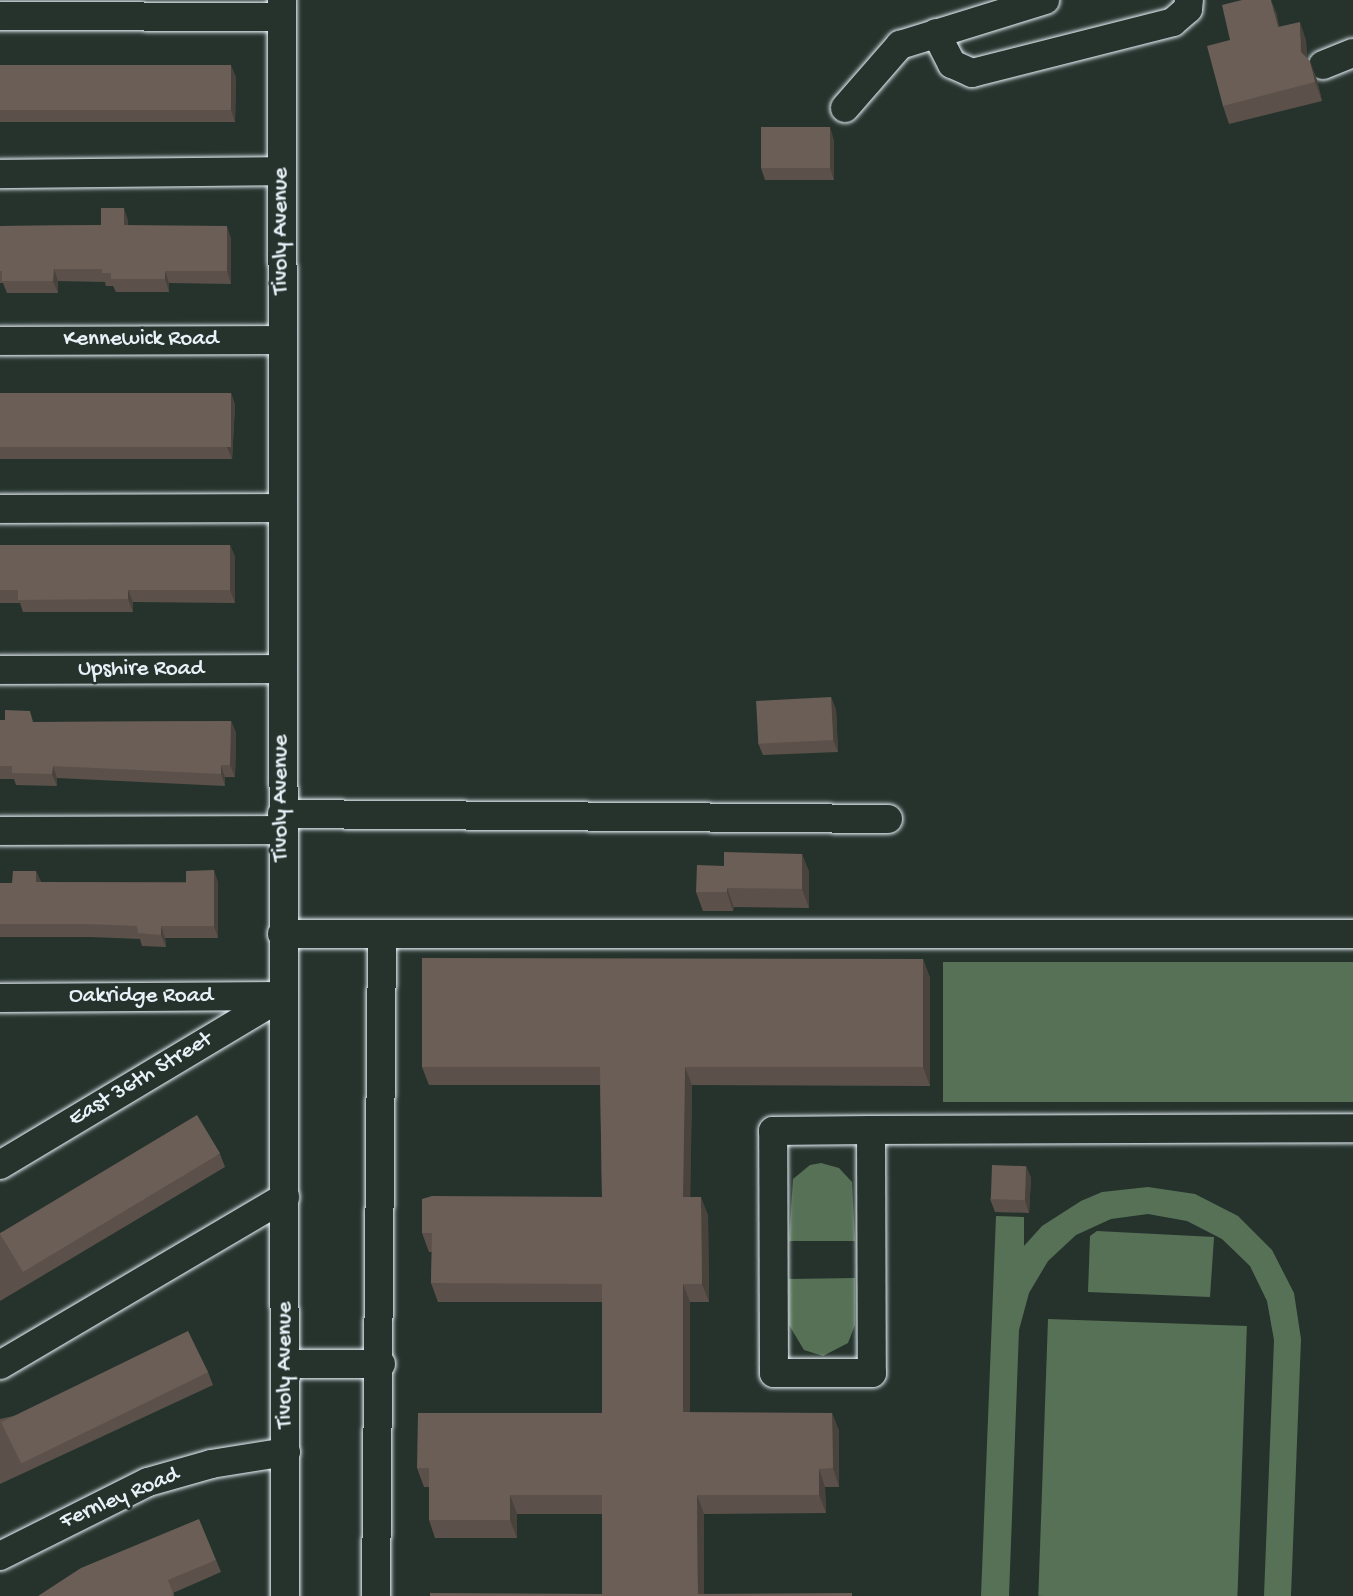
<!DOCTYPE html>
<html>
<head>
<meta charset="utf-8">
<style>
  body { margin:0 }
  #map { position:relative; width:1353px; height:1596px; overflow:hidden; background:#26332d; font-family:"Gochi Hand",sans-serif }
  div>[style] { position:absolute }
  .green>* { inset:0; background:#577157; transform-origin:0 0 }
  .roads { filter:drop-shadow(0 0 2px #e8f1f8) drop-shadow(0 0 2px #e8f1f8) }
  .minor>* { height:28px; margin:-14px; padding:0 14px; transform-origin:14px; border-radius:14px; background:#26332d }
  .wall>* { inset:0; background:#5b514a }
  .shaded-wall>* { inset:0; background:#4a423c }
  .building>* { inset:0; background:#6a5e56; transform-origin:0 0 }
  span { translate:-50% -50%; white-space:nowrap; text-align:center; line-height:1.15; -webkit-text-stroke:5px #26332d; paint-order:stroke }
  .street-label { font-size:23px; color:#e8f1f8 }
</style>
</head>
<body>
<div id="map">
  <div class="green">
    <i style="left:943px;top:962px;width:410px;height:140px"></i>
    <i style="clip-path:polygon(821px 1163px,839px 1168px,852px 1182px,855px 1241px,789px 1241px,793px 1179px,810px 1165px)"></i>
    <i style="clip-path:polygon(1148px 1187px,1195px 1194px,1238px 1216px,1272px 1250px,1294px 1293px,1301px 1339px,1291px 1596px,1264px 1596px,1274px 1340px,1267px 1301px,1250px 1266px,1222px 1239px,1187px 1221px,1148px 1214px,1111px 1219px,1076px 1235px,1048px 1261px,1029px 1293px,1019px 1330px,1009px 1596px,981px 1596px,996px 1216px,1024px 1217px,1024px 1246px,1042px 1226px,1081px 1201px,1102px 1192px)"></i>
    <i style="clip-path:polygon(1097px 1231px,1214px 1237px,1210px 1297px,1088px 1292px,1090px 1236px)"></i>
    <i style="clip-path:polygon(855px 1278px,855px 1325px,848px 1343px,823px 1356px,804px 1350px,789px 1325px,789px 1279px)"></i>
    <i style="left:1048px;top:1319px;width:199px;height:277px;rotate:2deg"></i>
  </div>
  <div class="roads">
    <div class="minor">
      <i style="left:282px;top:0;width:1596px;rotate:89.89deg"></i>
      <i style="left:0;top:16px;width:282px;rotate:0.2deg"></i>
      <i style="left:936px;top:33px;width:35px;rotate:63deg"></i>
      <i style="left:952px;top:64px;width:22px;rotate:24deg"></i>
      <i style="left:972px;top:73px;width:207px;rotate:-14.2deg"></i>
      <i style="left:1173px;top:22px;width:20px;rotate:-41deg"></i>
      <i style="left:1188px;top:9px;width:9px;rotate:-84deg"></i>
      <i style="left:1323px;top:65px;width:32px;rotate:-22deg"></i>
      <i style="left:845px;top:108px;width:84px;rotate:-48.9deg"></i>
      <i style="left:900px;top:45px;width:152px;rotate:-17.2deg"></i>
      <i style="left:0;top:174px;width:282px;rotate:-0.6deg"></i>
      <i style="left:0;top:341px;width:282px;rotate:-0.2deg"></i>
      <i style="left:0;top:509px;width:282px;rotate:-0.2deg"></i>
      <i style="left:0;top:670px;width:282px;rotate:-0.2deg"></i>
      <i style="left:282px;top:814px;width:606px;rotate:0.47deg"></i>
      <i style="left:0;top:831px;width:282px;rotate:-0.2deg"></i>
      <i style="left:282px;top:934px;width:1071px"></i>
      <i style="left:0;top:998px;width:281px;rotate:-0.4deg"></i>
      <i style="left:871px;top:1130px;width:243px;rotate:89.8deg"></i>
      <i style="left:872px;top:1373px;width:98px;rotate:180deg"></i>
      <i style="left:774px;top:1373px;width:242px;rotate:-90.2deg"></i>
      <i style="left:773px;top:1131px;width:98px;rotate:-0.6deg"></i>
      <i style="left:871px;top:1130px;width:482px;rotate:-0.2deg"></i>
      <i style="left:0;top:1165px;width:329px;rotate:-30.9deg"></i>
      <i style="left:286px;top:1364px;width:95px"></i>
      <i style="left:0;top:1365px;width:331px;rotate:-30.5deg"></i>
      <i style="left:0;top:1556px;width:165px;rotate:-26.6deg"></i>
      <i style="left:148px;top:1482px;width:66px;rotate:-15.9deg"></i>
      <i style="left:211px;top:1464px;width:76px;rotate:-9.1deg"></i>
      <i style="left:376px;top:1596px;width:661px;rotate:-89.48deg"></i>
    </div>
  </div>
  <div class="wall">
    <i style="clip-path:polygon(1276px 12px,1279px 27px,1306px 40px,1307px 58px,1317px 80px,1322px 101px,1229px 124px,1223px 106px,1230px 40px)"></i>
    <i style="clip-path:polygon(0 65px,236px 77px,235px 122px,0 122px)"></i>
    <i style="clip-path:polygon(834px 140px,834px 180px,765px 180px,761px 168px)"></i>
    <i style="clip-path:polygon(128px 220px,128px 225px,231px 238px,231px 284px,169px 283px,169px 292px,116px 292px,113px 286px,106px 286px,105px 282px,58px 281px,58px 293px,7px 293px,3px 283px,0 283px,0 226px,101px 225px)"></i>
    <i style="clip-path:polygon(0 393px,231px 393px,235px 405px,232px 459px,0 459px)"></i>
    <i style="clip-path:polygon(0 545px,230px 545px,235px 557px,235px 603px,133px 602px,133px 612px,23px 612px,20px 603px,0 603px)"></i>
    <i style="clip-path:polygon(831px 697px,836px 710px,838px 752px,763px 755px,758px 743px)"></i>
    <i style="clip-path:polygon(0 720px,34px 722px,231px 721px,236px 733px,235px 777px,225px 777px,225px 786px,57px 778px,57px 786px,16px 785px,14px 779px,0 779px)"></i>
    <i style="clip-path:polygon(802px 854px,809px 872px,809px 908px,734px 907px,733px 911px,703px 911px,696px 892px,724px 866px)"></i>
    <i style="clip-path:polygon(36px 871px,41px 882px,218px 882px,218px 938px,165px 938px,166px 947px,142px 946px,140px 939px,91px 937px,0 937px,0 883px,12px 883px)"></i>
    <i style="clip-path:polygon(923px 959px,930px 978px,930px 1086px,692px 1085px,690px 1197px,708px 1215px,709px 1302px,690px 1302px,690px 1413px,832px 1413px,839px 1431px,839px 1487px,825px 1487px,826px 1513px,704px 1514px,602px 1594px,602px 1514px,517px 1514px,517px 1538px,435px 1538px,429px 1520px,429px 1487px,424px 1487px,417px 1468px,602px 1413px,602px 1302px,438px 1302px,431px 1283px,432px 1252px,429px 1252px,422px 1233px,602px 1197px,600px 1085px,429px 1085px,422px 1067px)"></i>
    <i style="clip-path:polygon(220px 1154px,225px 1167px,0 1301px,0 1233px)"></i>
    <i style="clip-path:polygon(1026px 1166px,1031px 1178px,1029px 1213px,995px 1212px,990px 1199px)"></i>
    <i style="clip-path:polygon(208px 1372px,213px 1385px,0 1484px,0 1419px)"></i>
    <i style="clip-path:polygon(216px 1560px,221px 1572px,173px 1593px,174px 1596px,38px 1596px)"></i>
  </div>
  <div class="shaded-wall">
    <i style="clip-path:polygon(1271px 0,1276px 12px,1284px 46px,1278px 27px)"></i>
    <i style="clip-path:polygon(1300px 22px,1306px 40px,1307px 71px,1301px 52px)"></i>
    <i style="clip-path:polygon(1310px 61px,1317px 80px,1322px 101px,1315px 82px)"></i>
    <i style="clip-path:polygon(231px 65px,236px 77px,235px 122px,231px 110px)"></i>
    <i style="clip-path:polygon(830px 127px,834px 140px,834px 180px,830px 168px)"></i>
    <i style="clip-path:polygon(124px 208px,128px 220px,128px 238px,124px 225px)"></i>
    <i style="clip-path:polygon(227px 226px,231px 238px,231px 284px,227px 271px)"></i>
    <i style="clip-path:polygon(54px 269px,58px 281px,58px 293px,53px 281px)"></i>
    <i style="clip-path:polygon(165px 271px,169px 283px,169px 292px,165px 279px)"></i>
    <i style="clip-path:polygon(231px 393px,235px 405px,232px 459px,227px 447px)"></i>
    <i style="clip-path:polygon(230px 545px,235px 557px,235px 603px,230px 590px)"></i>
    <i style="clip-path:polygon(128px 590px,133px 602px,133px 612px,128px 599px)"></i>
    <i style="clip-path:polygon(831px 697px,836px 710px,838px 752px,833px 740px)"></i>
    <i style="clip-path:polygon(231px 721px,236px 733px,235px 777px,230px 765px)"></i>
    <i style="clip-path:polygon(221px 765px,225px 777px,225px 786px,221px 774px)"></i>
    <i style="clip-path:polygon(53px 766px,57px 778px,57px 786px,52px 774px)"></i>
    <i style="clip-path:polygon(802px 854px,809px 872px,809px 908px,802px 889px)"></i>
    <i style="clip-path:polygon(214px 870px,218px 882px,218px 938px,214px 926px)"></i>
    <i style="clip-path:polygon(36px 871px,41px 883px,36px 882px)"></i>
    <i style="clip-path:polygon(727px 888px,734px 907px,733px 911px,727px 892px)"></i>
    <i style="clip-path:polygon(161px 926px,165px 938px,166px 947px,161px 935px)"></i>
    <i style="clip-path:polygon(923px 959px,930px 978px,930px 1086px,923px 1067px)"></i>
    <i style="clip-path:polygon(685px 1067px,692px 1085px,690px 1215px,683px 1197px)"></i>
    <i style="clip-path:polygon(1026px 1166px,1031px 1178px,1029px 1213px,1025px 1201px)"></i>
    <i style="clip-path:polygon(701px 1197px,708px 1215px,709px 1302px,702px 1284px)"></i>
    <i style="clip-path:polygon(683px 1284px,690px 1302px,690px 1431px,683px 1412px)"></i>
    <i style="clip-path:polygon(832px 1413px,839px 1431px,839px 1487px,833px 1468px)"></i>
    <i style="clip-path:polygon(819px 1469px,825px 1487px,826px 1513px,819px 1495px)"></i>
    <i style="clip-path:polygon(510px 1495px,517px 1514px,517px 1538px,510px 1520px)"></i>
    <i style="clip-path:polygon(697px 1495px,704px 1514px,704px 1596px,698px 1594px)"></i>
  </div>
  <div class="building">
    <i style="clip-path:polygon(1242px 0,1271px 0,1278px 27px,1300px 22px,1301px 52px,1310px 61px,1315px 82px,1223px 106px,1207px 46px,1230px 40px,1222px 5px)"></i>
    <i style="left:0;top:65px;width:231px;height:45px"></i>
    <i style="left:830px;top:127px;width:41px;height:69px;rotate:90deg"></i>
    <i style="clip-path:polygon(101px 208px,124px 208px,124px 225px,227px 226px,227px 271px,165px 271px,165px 279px,111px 279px,111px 273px,102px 273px,102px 269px,54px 269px,53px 281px,2px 281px,2px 271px,0 271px,0 226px,101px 225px)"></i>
    <i style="left:0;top:393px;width:231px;height:54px"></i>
    <i style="clip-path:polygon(0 545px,230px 545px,230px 590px,128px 590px,128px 599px,18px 600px,18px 590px,0 590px)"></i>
    <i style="left:831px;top:697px;width:43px;height:75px;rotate:87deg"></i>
    <i style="clip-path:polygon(5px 710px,30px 711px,33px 722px,231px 721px,230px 765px,221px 765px,221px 774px,53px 766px,52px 774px,12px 773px,12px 766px,0 766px,0 720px,5px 720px)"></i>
    <i style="clip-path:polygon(724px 852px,802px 854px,802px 889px,727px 888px,727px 892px,696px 892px,697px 865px,724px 866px)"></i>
    <i style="clip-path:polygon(214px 870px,214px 926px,161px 926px,161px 935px,138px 933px,137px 926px,86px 924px,0 924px,0 883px,12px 883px,13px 871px,36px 871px,36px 882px,186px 883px,186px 871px)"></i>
    <i style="clip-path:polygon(422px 958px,923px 959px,923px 1067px,685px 1067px,683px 1197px,701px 1197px,702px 1284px,683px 1284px,683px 1412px,832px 1413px,833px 1468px,819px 1469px,819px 1495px,697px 1495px,698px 1594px,852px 1593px,852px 1596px,430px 1596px,430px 1593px,602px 1594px,602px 1495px,510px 1495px,510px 1520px,429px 1520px,429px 1468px,417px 1468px,418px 1413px,602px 1413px,602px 1284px,431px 1283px,432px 1233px,422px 1233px,422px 1199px,432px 1196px,602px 1197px,600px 1067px,422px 1067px)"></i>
    <i style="left:197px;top:1115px;width:45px;height:230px;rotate:59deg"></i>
    <i style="left:992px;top:1165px;width:34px;height:34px;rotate:2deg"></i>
    <i style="left:188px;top:1331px;width:46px;height:208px;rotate:64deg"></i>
    <i style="clip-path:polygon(199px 1519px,216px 1560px,168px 1580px,174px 1595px,171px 1596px,38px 1596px,81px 1568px)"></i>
  </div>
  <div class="street-label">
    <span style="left:282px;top:231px;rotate:-90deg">Tivoly Avenue</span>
    <span style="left:141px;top:340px">Kennewick Road</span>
    <span style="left:141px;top:670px">Upshire Road</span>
    <span style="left:282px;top:798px;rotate:-90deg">Tivoly Avenue</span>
    <span style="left:141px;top:997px">Oakridge Road</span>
    <span style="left:141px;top:1080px;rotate:-31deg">East 36th Street</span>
    <span style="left:286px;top:1365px;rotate:-90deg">Tivoly Avenue</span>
    <span style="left:120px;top:1499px;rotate:-23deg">Fernley Road</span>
  </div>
</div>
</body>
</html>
